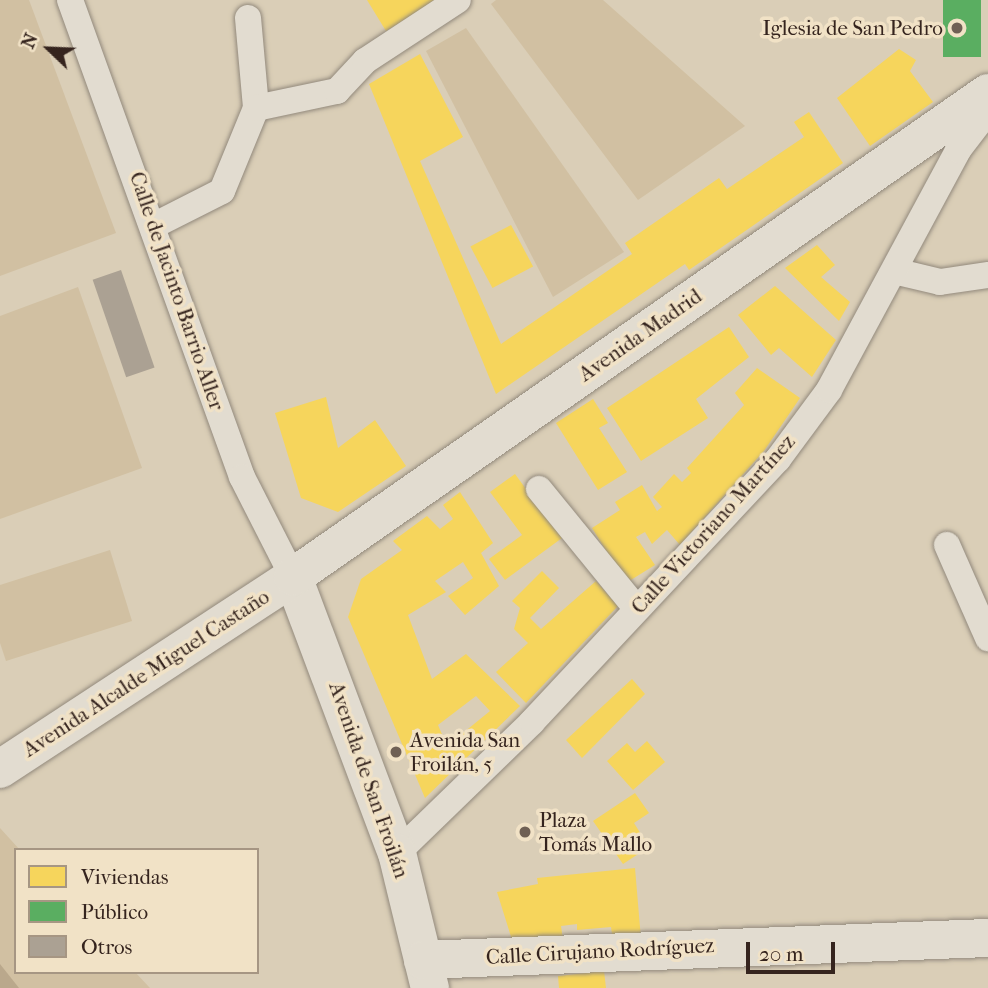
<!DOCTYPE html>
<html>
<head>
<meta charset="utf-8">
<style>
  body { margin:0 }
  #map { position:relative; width:988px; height:988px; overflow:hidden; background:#daceb7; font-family:"IM FELL French Canon",serif }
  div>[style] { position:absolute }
  .green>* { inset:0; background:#d1c0a2 }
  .water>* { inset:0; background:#baa88c }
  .homes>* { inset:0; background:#f6d55c; transform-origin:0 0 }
  .public>* { inset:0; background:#5aae61; transform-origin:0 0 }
  .building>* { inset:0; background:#aba193; transform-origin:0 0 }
  .roads { filter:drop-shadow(0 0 2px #92897c) drop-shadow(0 0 2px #92897c) }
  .street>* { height:26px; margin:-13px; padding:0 13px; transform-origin:13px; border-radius:13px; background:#e2dcd0 }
  .secondary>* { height:38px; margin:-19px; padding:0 19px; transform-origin:19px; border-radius:19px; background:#e2dcd0 }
  .dots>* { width:19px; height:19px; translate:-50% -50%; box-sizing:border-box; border:4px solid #f1e2c6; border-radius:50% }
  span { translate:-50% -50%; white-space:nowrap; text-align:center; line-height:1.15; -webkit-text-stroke:7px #f1e2c6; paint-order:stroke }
  .poi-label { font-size:21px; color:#35241e }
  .right { translate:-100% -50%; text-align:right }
  .left { translate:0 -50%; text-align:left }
  .street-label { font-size:21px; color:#35241e }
  .legend { position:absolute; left:14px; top:848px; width:245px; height:126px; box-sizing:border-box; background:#f1e2c6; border:2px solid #a69683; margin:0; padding:9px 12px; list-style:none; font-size:21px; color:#35241e }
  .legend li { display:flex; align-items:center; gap:14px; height:35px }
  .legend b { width:35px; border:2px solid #a69683 }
  .north { position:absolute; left:14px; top:14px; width:70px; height:70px; -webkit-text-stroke:5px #f1e2c6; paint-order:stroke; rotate:293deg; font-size:19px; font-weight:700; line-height:28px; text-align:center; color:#35241e }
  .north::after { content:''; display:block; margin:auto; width:24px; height:32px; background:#35241e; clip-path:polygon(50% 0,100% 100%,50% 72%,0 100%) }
  .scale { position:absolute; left:746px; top:942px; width:89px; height:32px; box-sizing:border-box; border:4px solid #35241e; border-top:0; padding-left:9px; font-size:21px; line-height:24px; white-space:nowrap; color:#35241e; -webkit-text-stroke:5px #f1e2c6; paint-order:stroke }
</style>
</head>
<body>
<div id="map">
  <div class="green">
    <i style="clip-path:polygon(0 0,29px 0,116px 233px,0 276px)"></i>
    <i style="clip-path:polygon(496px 0,603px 0,745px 126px,638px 200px,491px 4px)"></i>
    <i style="clip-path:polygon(466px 28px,624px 252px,553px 297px,426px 51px)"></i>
    <i style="clip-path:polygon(78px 287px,142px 468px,0 519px,0 316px)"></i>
    <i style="clip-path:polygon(110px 550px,132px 621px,6px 661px,0 643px,0 585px)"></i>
    <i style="clip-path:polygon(0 828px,20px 850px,16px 850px,16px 972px,135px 972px,150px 988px,0 988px)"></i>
  </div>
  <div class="water">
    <i style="clip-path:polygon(0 964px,19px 988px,0 988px)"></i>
  </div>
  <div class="homes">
    <i style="clip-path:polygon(367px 0,438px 0,386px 31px)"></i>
    <i style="clip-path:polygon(899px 49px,916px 60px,910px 71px,933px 102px,870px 146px,837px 98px)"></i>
    <i style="clip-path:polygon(420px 54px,463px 137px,420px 161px,501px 344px,632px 254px,625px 243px,719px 178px,727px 189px,804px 137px,794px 122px,809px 112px,843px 163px,689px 270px,685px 264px,496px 394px,369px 84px)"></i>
    <i style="left:511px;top:225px;width:47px;height:46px;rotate:62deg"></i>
    <i style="clip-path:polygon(817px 245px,835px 265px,821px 277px,850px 302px,839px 321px,785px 268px)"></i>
    <i style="clip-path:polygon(775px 286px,836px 340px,812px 377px,779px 348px,771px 355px,738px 315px)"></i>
    <i style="clip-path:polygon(729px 327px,749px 357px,696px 399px,708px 418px,641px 461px,607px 408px)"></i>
    <i style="clip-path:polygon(757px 368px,800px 398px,764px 451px,680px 545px,667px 530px,652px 544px,645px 532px,636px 537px,655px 565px,626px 583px,592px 528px,620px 510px,615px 502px,642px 485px,657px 511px,662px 507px,653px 497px,674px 474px,682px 482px,691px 473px,687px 468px,744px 405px,735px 393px)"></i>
    <i style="clip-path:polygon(326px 397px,338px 448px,375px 420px,406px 466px,338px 512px,301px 498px,275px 413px)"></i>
    <i style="clip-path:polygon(593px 399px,608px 423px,599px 428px,627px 472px,598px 490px,556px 423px)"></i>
    <i style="clip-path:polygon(515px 474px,562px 538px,505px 580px,489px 559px,522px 535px,490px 492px)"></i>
    <i style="clip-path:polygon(evenodd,460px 492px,493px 543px,481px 553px,499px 586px,465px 615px,448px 596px,473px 578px,463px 562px,435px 581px,446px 592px,408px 615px,432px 679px,466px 654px,520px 706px,425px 798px,348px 617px,361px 579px,402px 550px,393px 541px,427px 516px,440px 529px,453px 519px,443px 505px,460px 492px,476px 696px,490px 711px,447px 746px,438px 725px,476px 696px)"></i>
    <i style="clip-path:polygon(542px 571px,559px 588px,530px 618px,541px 629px,596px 581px,618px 606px,526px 703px,496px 672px,528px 643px,514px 629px,520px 608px,512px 601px)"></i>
    <i style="clip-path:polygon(632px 679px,645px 694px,582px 758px,566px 740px)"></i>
    <i style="clip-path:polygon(647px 741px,665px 762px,633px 790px,607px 761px,627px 743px,635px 752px)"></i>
    <i style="clip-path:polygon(635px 793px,649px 813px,634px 823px,649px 847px,623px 864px,593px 821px)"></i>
    <i style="clip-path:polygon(635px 868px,641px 939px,613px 941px,611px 927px,577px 930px,577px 924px,561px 926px,563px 940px,512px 940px,497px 892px,538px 884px,537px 878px)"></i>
    <i style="clip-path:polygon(604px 971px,606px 988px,559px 988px,558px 976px)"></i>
  </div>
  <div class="public">
    <i style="left:943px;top:0;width:38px;height:57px"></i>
  </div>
  <div class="building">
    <i style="left:121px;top:270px;width:103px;height:30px;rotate:71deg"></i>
  </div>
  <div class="roads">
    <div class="street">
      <i style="left:70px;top:0;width:507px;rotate:70.17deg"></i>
      <i style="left:242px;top:477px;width:112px;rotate:63deg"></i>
      <i style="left:248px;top:18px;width:90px;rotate:84.9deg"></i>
      <i style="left:155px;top:225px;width:75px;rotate:-26.9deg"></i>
      <i style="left:222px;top:191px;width:90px;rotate:-67.7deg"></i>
      <i style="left:256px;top:108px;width:83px;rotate:-11.9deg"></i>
      <i style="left:337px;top:91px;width:41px;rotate:-47deg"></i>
      <i style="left:365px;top:61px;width:111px;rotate:-33.3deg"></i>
      <i style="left:894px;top:271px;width:47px;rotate:13.4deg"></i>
      <i style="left:940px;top:282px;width:49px;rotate:-8.3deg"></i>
      <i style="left:539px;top:489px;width:154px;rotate:50.8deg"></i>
      <i style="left:947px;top:545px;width:102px;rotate:66.2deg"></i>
      <i style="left:397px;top:853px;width:188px;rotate:-44.1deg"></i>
      <i style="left:532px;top:722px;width:360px;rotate:-46.9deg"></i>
      <i style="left:778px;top:459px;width:86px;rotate:-53.5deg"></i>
      <i style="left:829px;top:390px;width:272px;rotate:-61.7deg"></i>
      <i style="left:958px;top:150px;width:49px;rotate:-52.4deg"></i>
    </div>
    <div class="secondary">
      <i style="left:293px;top:577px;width:295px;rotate:69.4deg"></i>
      <i style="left:397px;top:853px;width:139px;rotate:76.3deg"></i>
      <i style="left:0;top:769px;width:350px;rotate:-33.2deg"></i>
      <i style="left:293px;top:577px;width:847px;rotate:-34.85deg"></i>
      <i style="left:423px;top:960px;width:565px;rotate:-2.23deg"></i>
    </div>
  </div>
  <div class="dots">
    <i style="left:957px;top:28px;background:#6f6054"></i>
    <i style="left:396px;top:752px;background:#6f6054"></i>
    <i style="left:525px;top:832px;background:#6f6054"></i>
  </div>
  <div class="poi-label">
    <span class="right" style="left:943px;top:28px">Iglesia de San Pedro</span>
    <span class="left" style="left:410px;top:752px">Avenida San<br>Froilán, 5</span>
    <span class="left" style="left:539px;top:832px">Plaza<br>Tomás Mallo</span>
  </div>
  <div class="street-label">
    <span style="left:177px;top:291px;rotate:71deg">Calle de Jacinto Barrio Aller</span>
    <span style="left:640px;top:335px;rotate:-35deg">Avenida Madrid</span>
    <span style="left:713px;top:524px;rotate:-48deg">Calle Victoriano Martínez</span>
    <span style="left:146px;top:673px;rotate:-33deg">Avenida Alcalde Miguel Castaño</span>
    <span style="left:369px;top:780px;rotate:71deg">Avenida de San Froilán</span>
    <span style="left:600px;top:951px;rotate:-3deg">Calle Cirujano Rodríguez</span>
  </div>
  <ul class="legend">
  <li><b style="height:19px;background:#f6d55c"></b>Viviendas</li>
  <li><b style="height:19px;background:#5aae61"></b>Público</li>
  <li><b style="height:19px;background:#aba193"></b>Otros</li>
  </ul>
  <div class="north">N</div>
  <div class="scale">20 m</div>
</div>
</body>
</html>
